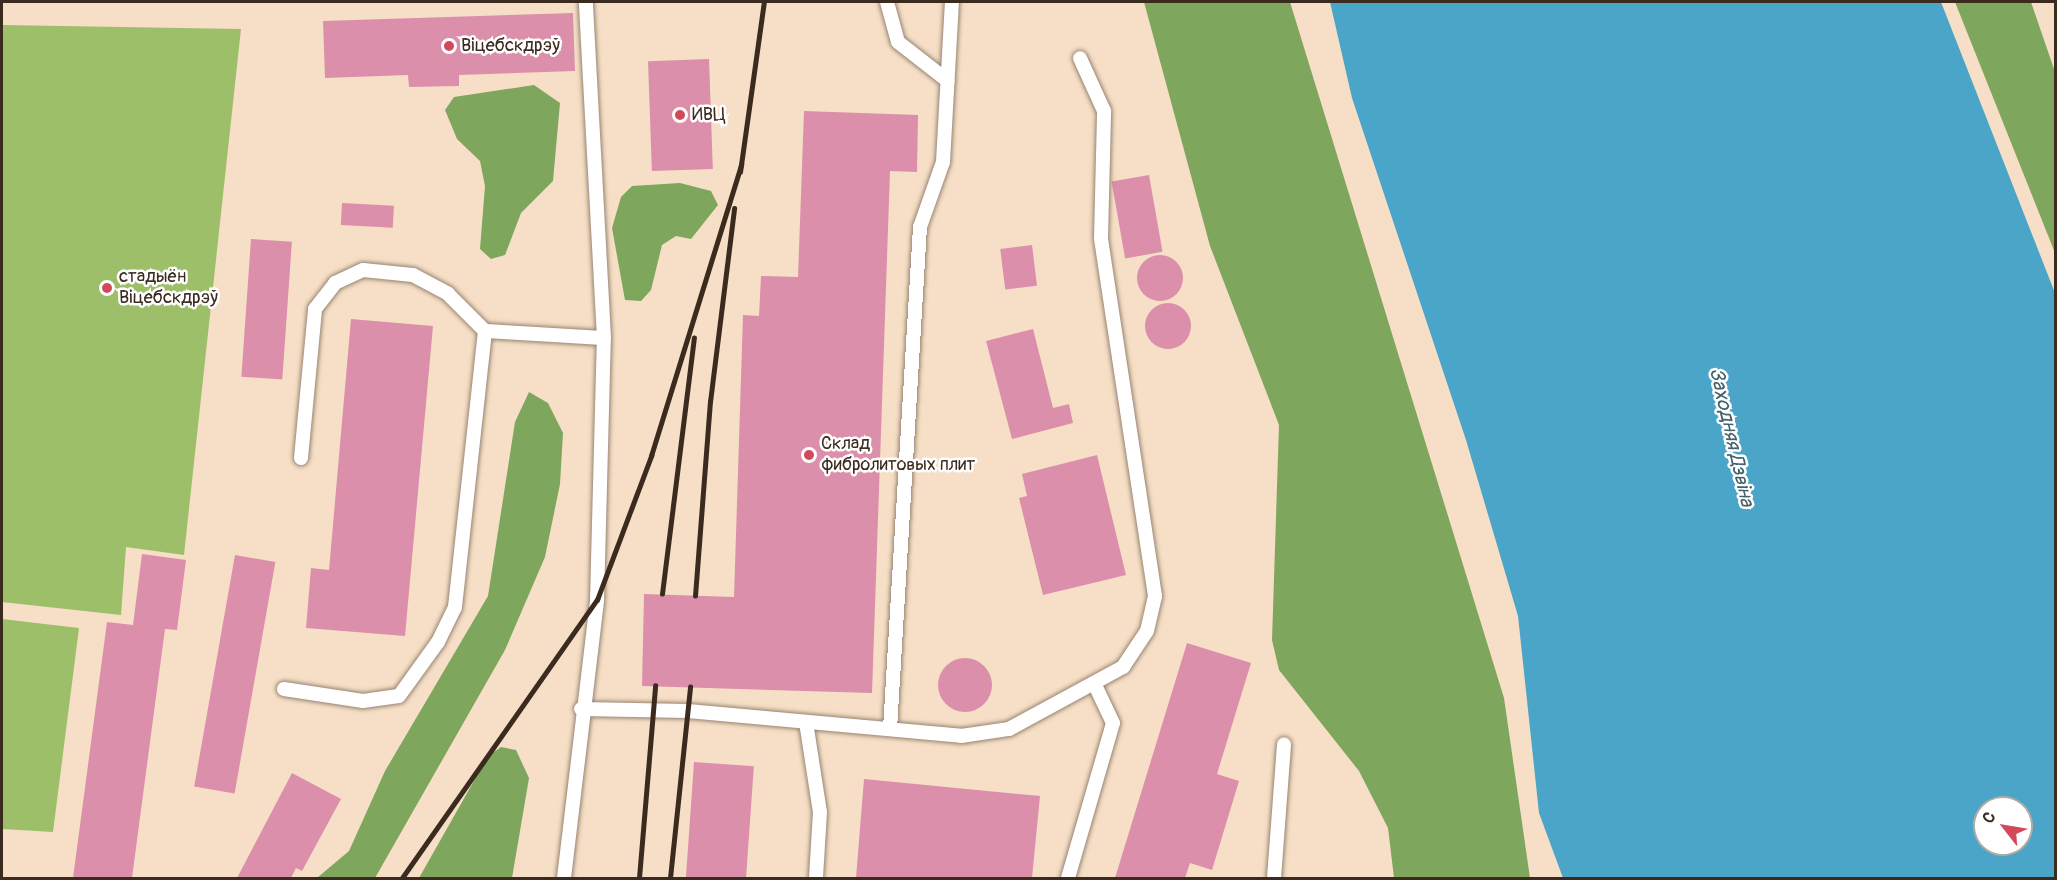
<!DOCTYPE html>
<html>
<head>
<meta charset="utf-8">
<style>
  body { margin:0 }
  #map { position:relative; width:2057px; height:880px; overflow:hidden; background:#f6dfc6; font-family:Pangolin,sans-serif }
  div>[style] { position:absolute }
  .green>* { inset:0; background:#9dbf69 }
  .forest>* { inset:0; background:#7ea65d }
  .water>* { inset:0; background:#4aa5c8 }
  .building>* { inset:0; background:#dc8fab; transform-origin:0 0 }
  .round { border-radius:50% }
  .roads { filter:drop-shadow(0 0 2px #988472) drop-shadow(0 0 2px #988472) }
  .service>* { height:14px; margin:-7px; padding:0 7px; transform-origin:7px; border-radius:7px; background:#fff }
  .rail>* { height:4.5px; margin:-2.25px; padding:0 2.25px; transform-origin:2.25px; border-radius:2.25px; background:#3b2a1e }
  .dots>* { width:16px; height:16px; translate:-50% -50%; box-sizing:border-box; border:3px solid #fff; border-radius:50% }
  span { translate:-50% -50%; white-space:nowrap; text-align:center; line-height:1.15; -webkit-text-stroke:5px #fff; paint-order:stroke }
  .poi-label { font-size:18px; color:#3b2a1e }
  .left { translate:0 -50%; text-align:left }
  .water-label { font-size:20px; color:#42616a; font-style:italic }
  .frame { position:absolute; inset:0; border:3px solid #3b2a1e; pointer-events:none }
  .north { position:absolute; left:1973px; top:796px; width:60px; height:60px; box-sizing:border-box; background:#fff; border:2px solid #b1aaa5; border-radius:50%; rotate:301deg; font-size:16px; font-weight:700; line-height:24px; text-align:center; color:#3b2a1e }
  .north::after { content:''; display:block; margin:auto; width:21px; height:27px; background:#d1495b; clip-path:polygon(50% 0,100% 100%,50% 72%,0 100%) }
</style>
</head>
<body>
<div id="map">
  <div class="green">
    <i style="clip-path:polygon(2px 25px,241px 29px,184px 555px,126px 547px,121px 615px,2px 602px)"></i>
    <i style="clip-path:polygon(2px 619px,79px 628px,53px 832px,2px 829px)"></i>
  </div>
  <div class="forest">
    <i style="clip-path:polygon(1144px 2px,1290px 2px,1504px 698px,1530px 878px,1394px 878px,1388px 828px,1359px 771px,1279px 670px,1272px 640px,1279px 425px,1210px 246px)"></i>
    <i style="clip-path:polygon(1955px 2px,2031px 2px,2055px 72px,2055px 253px)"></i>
    <i style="clip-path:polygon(534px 85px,560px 103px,553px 181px,521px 213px,505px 255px,491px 259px,480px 249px,485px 186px,480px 161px,457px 139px,445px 110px,454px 97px)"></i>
    <i style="clip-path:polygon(680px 183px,711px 191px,718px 205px,691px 239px,676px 236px,662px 245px,651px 290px,641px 301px,625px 300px,612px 228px,621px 197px,632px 186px)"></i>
    <i style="clip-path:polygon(529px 392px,548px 403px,563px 433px,560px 484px,545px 557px,505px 650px,375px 878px,317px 878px,349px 851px,385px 771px,488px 596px,515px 422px)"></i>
    <i style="clip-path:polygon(501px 747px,516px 750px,529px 778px,512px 878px,419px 878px,488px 756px)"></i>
  </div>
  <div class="water">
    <i style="clip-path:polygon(evenodd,1330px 2px,1941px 2px,2055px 293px,2055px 878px,1563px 878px,1539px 813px,1518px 616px,1466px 440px,1352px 98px,1330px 2px,1985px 808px,2021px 808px,2021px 844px,1985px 844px,1985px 808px)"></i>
  </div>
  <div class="building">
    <i style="clip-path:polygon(573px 13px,575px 71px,459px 75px,459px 86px,409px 87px,408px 75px,325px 78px,323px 21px)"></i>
    <i style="left:709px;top:59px;width:110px;height:61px;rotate:88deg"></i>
    <i style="clip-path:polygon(804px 111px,918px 115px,917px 172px,890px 171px,872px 693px,642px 686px,644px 594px,734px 597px,743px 315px,759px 316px,761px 276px,798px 277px)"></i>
    <i style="left:1149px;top:175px;width:78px;height:38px;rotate:80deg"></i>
    <i style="left:342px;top:203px;width:52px;height:22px;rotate:3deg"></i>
    <i style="left:251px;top:239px;width:41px;height:138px;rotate:4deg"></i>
    <i style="left:1032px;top:245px;width:41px;height:32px;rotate:83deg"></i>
    <i class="round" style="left:1137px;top:255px;width:46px;height:46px"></i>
    <i class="round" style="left:1145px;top:303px;width:46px;height:46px"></i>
    <i style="clip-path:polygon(351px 319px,433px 326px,405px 636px,306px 628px,311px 568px,329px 570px)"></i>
    <i style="clip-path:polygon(1033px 329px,1053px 408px,1069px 404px,1073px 423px,1012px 439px,986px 341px)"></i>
    <i style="clip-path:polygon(1097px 455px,1126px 575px,1043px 595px,1019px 498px,1027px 496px,1022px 474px)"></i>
    <i style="clip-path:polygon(142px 554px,186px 560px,177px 630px,165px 629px,132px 878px,73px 878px,107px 622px,133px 625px)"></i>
    <i style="left:235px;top:555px;width:41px;height:235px;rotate:10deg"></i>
    <i style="clip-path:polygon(1187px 643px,1251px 663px,1217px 774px,1239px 781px,1212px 870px,1190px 863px,1185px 878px,1115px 878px)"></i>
    <i class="round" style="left:938px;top:658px;width:54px;height:54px"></i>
    <i style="left:694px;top:762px;width:60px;height:116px;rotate:4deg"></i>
    <i style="clip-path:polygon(292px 773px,341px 799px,302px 871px,296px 868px,291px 878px,237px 878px)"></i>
    <i style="clip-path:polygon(864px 779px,1040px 796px,1032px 878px,856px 878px)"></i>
  </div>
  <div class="roads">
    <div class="service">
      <i style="left:887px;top:2px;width:41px;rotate:74.6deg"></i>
      <i style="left:898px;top:42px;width:63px;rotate:38deg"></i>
      <i style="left:301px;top:458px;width:150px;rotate:-84.6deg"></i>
      <i style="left:315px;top:309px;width:33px;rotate:-52deg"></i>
      <i style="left:335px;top:283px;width:31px;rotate:-25deg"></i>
      <i style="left:363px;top:270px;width:50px;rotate:5.7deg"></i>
      <i style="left:413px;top:275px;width:40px;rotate:28deg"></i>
      <i style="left:448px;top:294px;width:52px;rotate:45deg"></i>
      <i style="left:485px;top:331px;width:119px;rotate:3.4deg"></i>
      <i style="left:284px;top:689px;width:80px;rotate:8.6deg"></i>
      <i style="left:363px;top:701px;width:36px;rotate:-8deg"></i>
      <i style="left:399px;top:696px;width:67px;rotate:-54.2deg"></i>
      <i style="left:438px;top:642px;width:39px;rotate:-64deg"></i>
      <i style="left:455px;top:607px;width:278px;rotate:-83.8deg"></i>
      <i style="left:581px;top:709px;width:107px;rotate:1.1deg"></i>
      <i style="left:688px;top:711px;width:274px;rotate:5.2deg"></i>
      <i style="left:961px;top:736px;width:49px;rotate:-8.3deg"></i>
      <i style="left:1009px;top:729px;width:130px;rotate:-28.5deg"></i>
      <i style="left:1123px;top:667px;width:43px;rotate:-56.3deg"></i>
      <i style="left:1147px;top:631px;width:36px;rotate:-77deg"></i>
      <i style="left:1155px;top:596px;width:362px;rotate:-98.6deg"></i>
      <i style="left:1101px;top:238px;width:127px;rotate:-88.6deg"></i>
      <i style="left:1104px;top:111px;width:58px;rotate:-114.4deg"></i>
      <i style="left:806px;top:722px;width:91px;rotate:81.2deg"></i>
      <i style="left:820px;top:812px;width:66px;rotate:93.5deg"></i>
      <i style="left:890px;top:729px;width:503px;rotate:-86.58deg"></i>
      <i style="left:920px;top:227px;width:69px;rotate:-70.5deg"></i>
      <i style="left:943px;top:162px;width:160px;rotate:-86.8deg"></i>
      <i style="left:564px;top:878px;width:280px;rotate:-83.2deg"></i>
      <i style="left:597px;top:600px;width:262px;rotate:-88.5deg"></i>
      <i style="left:604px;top:338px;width:336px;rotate:-93.1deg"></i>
      <i style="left:1068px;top:878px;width:161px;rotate:-73.8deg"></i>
      <i style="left:1113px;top:723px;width:44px;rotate:-115.4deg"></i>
      <i style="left:1274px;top:878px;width:134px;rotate:-85.7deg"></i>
    </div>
  </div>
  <div class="rail">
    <i style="left:740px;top:172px;width:172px;rotate:-82deg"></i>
    <i style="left:662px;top:594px;width:258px;rotate:-82.9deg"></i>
    <i style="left:695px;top:596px;width:195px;rotate:-85.6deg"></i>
    <i style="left:710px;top:402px;width:195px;rotate:-82.9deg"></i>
    <i style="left:402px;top:878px;width:340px;rotate:-55deg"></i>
    <i style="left:597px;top:600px;width:154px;rotate:-69.4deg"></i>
    <i style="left:651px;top:456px;width:305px;rotate:-72.8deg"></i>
    <i style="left:639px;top:878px;width:193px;rotate:-85.2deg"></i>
    <i style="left:670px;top:878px;width:192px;rotate:-84deg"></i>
  </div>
  <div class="dots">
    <i style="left:449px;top:46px;background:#d1495b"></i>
    <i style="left:680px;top:115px;background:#d1495b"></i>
    <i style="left:107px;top:288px;background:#d1495b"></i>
    <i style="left:809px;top:455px;background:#d1495b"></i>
  </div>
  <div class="poi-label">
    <span class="left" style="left:461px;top:46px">Віцебскдрэў</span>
    <span class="left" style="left:692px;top:115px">ИВЦ</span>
    <span class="left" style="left:119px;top:288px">стадыён<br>Віцебскдрэў</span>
    <span class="left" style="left:821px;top:455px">Склад<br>фибролитовых плит</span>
  </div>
  <div class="water-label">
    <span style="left:1732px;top:437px;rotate:77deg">Заходняя Дзвіна</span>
  </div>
  <div class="frame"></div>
  <div class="north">С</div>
</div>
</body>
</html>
